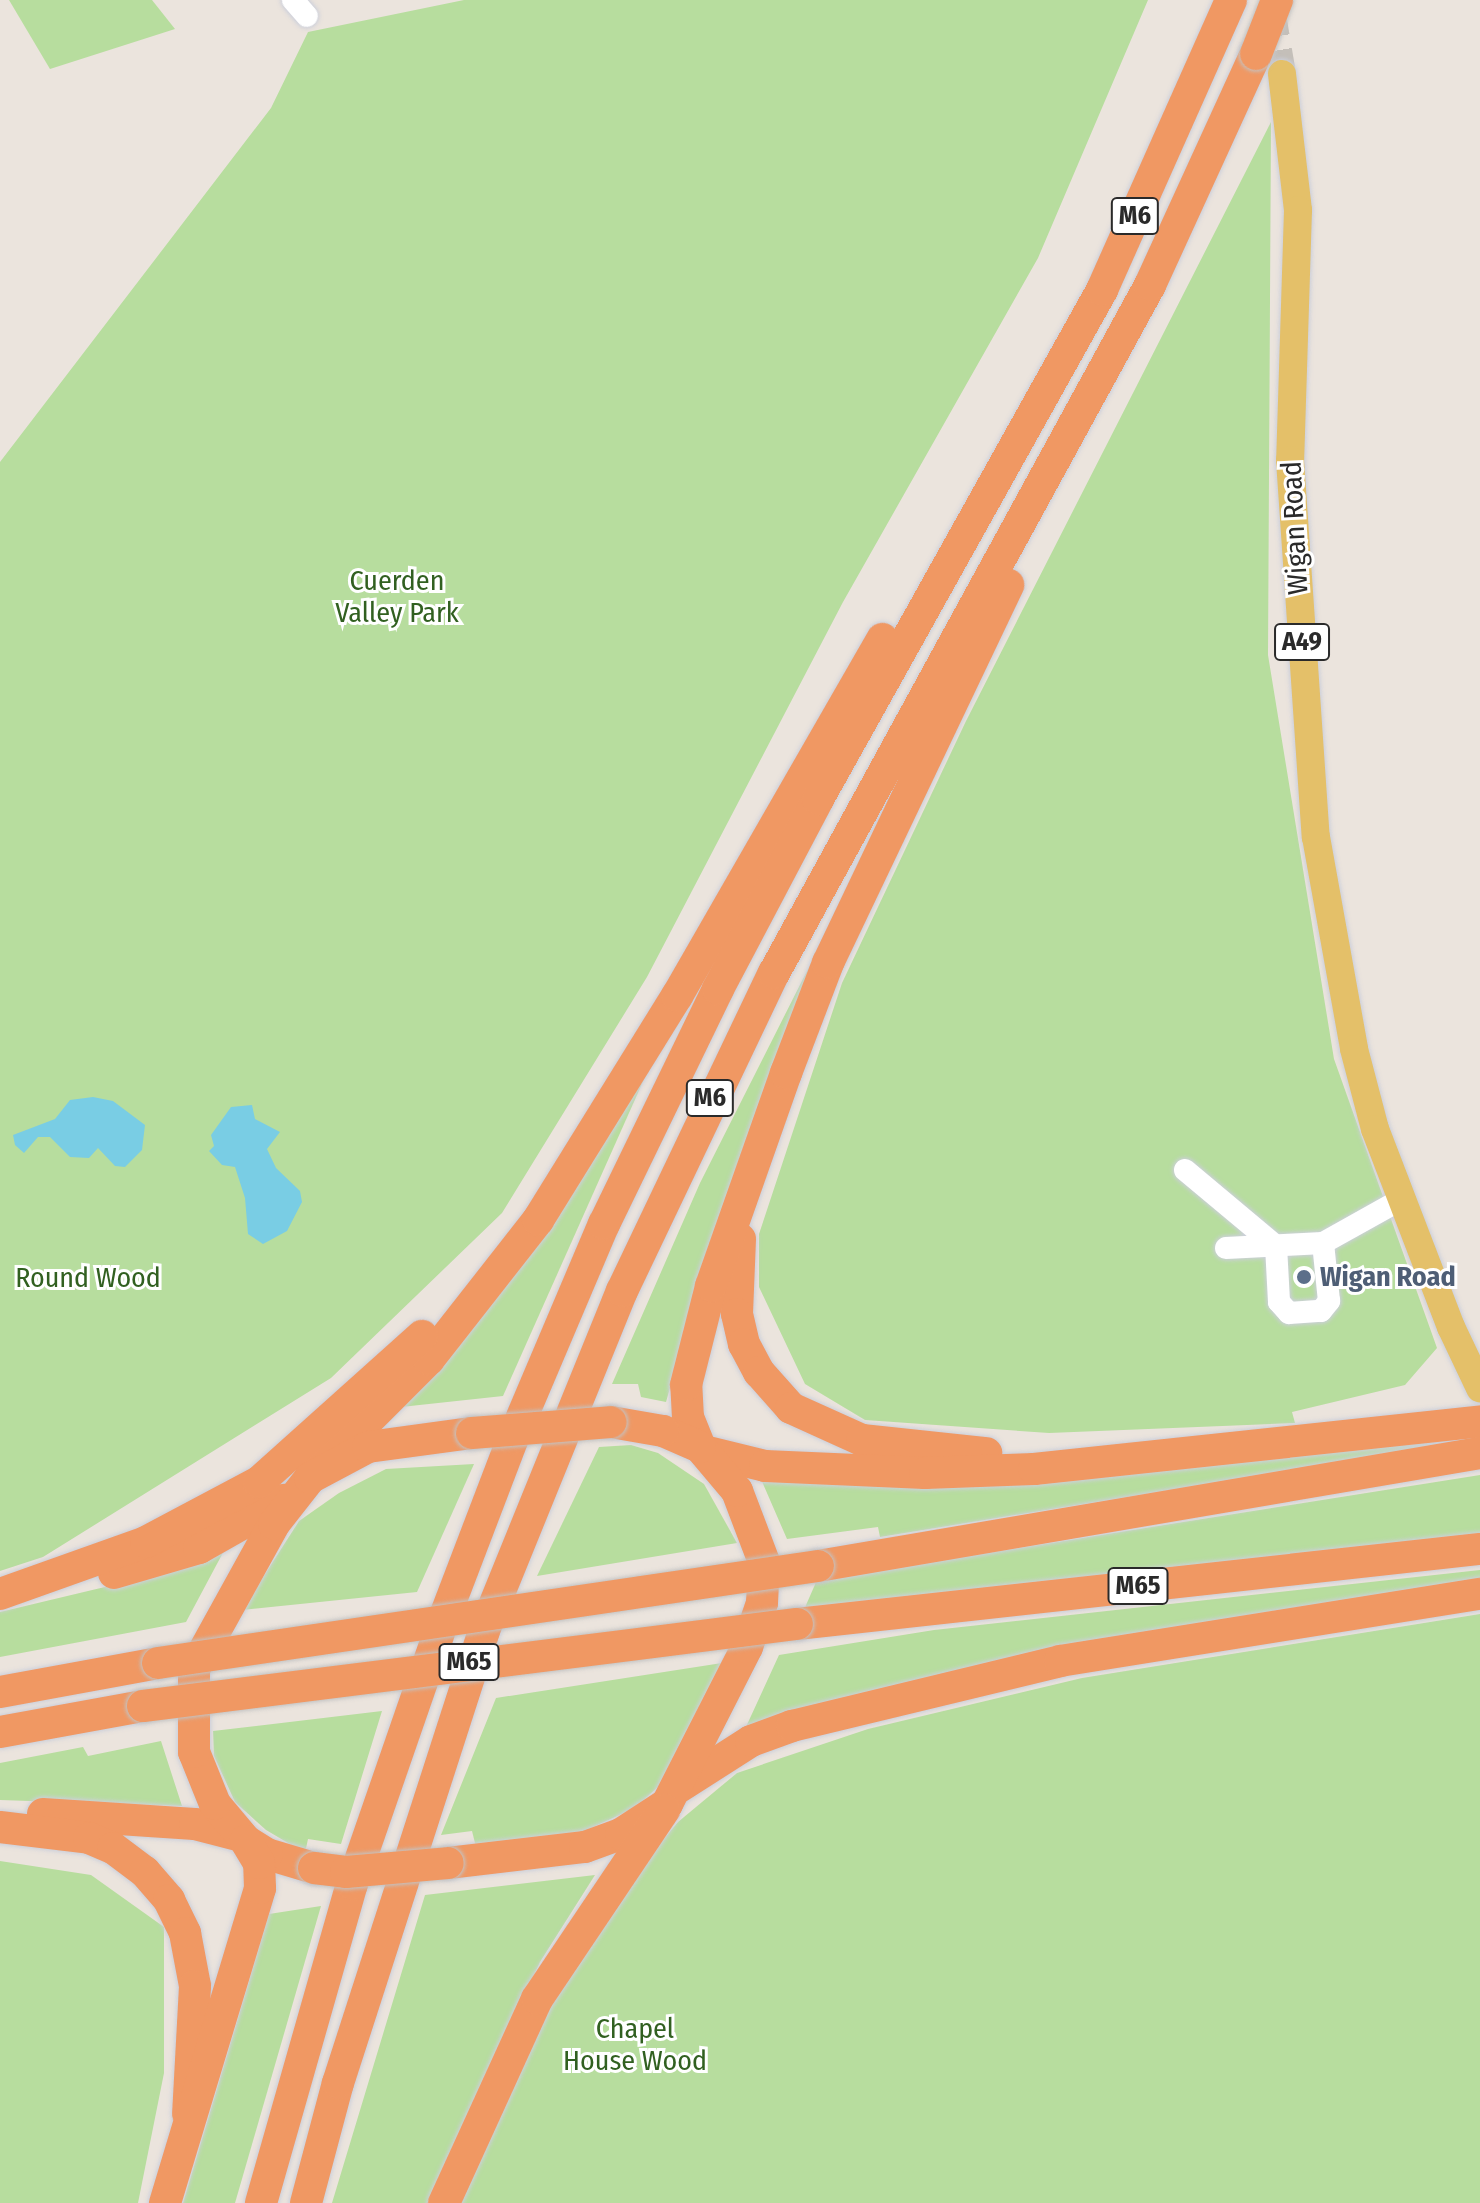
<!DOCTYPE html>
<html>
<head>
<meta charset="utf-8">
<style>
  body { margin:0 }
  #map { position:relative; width:1480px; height:2203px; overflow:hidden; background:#ebe4dd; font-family:"Fira Sans Condensed",sans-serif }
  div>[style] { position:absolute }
  .green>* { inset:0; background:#b7dd9e }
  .water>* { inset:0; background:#79cde4 }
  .major-tunnel>* { height:28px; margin-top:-14px; transform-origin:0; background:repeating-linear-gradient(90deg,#c4bfb9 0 28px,transparent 0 42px) }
  .roads { filter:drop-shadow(0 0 2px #cccfda) drop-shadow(0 0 2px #cccfda) }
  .minor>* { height:22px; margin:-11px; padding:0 11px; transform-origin:11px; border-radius:11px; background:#fff }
  .major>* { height:28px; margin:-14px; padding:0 14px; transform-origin:14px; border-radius:14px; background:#e4c069 }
  .highway>* { height:32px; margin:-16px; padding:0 16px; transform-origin:16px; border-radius:16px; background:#f09863 }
  .bridges { filter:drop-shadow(0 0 2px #c3c3c3) drop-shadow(0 0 2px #c3c3c3) }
  .highway-bridge>* { height:32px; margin:-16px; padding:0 16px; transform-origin:16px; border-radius:16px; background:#f09863 }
  .dots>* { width:22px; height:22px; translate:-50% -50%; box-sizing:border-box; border:4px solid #fff; border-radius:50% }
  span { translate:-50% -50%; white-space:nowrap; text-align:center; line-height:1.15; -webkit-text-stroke:6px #fff; paint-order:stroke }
  .shield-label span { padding:2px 6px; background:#fff; border:2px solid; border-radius:6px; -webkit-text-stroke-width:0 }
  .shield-label { font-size:26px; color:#2a2a2a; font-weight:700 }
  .street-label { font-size:28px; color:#2a2a2a }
  .park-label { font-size:28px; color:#316020 }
  .service-label { font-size:28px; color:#4e5e75; font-weight:700 }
  .left { translate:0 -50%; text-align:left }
</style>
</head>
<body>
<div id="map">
  <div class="green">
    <i style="clip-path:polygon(9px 0,152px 0,175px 29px,50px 69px)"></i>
    <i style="clip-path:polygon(464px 0,1148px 0,1038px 258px,843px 602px,647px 977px,502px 1213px,331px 1378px,43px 1557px,0 1571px,0 462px,271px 108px,308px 32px)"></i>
    <i style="clip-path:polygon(1271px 122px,1268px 655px,1334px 1059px,1437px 1348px,1405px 1385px,1292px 1412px,1295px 1423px,1049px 1433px,865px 1420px,805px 1384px,759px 1287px,759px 1234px,842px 983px,966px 721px)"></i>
    <i style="clip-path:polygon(856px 874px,690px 1317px,666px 1402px,641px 1397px,638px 1384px,612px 1384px,700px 1183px)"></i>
    <i style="clip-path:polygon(657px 1050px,503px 1396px,401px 1407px)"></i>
    <i style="clip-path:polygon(1475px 1434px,1478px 1440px,880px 1537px,878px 1527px,787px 1539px,760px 1477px)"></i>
    <i style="clip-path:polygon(631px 1445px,658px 1453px,704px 1484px,737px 1543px,537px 1576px,599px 1447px)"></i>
    <i style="clip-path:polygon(474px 1464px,417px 1592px,242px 1610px,299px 1521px,339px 1493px,386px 1469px)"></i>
    <i style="clip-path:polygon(1480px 1475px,1480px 1536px,803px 1612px,817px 1580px)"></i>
    <i style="clip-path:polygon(226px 1547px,186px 1622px,0 1657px,0 1612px,172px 1571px)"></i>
    <i style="clip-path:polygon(1480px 1570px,1480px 1583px,1278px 1610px,1028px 1655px,745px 1729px,779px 1655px,934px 1630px)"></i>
    <i style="clip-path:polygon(1480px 1614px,1480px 2203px,459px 2203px,561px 1982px,618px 1894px,678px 1822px,737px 1773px,868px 1729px,1082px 1678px)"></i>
    <i style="clip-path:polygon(722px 1663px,661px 1784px,635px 1808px,571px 1837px,476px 1847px,472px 1831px,441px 1835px,496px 1698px)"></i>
    <i style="clip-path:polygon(382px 1711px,341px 1844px,308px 1839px,305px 1853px,266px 1830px,235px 1802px,214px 1756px,213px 1731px)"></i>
    <i style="clip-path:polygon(161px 1741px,182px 1806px,0 1800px,0 1763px,83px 1747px,88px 1756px)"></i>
    <i style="clip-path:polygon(0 1861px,91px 1875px,164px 1927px,164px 2073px,138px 2203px,0 2203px)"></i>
    <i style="clip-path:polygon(595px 1875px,540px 1962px,429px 2203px,332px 2203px,425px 1895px)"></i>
    <i style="clip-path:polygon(321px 1906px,235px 2203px,183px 2203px,269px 1914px)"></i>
  </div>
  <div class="water">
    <i style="clip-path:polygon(93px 1097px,113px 1101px,145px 1125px,142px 1150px,125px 1167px,115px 1166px,98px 1148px,89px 1158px,70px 1157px,50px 1137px,38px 1137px,24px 1153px,15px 1145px,13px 1135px,55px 1119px,70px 1100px)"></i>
    <i style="clip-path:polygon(252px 1105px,255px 1119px,280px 1132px,267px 1149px,276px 1168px,300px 1191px,302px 1202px,287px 1231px,263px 1244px,248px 1234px,245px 1198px,235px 1167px,222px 1165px,209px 1151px,214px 1146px,211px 1135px,231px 1107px)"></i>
  </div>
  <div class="major-tunnel">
    <i style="left:1271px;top:9px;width:66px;rotate:80.4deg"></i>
  </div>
  <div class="roads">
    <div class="minor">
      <i style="left:293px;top:0;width:21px;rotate:49deg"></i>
      <i style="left:1185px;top:1170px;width:119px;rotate:39.9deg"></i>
      <i style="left:1276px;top:1246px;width:56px;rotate:86.9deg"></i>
      <i style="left:1279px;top:1302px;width:15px;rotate:48deg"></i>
      <i style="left:1289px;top:1313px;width:32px;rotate:-4deg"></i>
      <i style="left:1321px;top:1311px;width:13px;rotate:-51deg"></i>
      <i style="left:1329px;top:1301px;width:58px;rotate:-95.9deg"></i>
      <i style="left:1226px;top:1248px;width:97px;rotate:-3deg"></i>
      <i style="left:1323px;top:1243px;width:88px;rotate:-29.2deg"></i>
    </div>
    <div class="major">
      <i style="left:1282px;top:74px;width:137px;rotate:83.3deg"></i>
      <i style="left:1298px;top:210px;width:250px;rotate:91.8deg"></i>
      <i style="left:1290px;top:460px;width:378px;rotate:86.1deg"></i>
      <i style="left:1316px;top:837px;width:215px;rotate:79.8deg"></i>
      <i style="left:1354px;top:1049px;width:83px;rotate:75.3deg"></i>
      <i style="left:1375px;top:1129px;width:212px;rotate:69deg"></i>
      <i style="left:1451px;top:1327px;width:68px;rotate:64.6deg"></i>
    </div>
    <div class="highway">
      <i style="left:740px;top:1239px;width:75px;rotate:92.3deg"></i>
      <i style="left:737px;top:1314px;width:31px;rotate:77deg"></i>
      <i style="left:744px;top:1344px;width:32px;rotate:62deg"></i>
      <i style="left:759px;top:1372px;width:48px;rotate:48.4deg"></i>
      <i style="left:791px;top:1408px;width:78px;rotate:24.3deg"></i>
      <i style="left:862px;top:1440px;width:125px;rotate:6deg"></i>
      <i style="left:700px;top:1447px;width:31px;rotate:-112deg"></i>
      <i style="left:688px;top:1418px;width:33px;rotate:-93deg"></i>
      <i style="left:686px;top:1385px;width:102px;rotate:-75.8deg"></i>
      <i style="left:711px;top:1286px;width:226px;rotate:-70.6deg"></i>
      <i style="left:786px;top:1073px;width:118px;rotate:-69.1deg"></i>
      <i style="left:828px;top:963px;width:419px;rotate:-64.5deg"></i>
      <i style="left:704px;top:1451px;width:63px;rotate:13.8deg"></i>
      <i style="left:765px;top:1466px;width:160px;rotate:2.5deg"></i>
      <i style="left:925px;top:1473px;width:109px;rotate:-2.1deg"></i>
      <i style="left:1034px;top:1469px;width:449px;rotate:-6.1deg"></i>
      <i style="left:310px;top:1478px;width:168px;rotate:-45deg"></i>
      <i style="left:429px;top:1359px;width:177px;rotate:-51.9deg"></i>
      <i style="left:538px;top:1220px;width:264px;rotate:-58.2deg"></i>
      <i style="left:677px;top:996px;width:412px;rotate:-60.1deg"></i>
      <i style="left:818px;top:1566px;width:672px;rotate:-9.69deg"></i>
      <i style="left:114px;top:1573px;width:89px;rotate:-16.4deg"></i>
      <i style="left:199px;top:1548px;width:98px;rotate:-29.5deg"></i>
      <i style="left:0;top:1594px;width:155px;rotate:-19.6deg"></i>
      <i style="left:146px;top:1542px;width:128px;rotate:-28deg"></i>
      <i style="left:259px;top:1482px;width:219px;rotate:-41.9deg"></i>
      <i style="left:797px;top:1624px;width:687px;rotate:-6.27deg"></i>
      <i style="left:0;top:1692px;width:161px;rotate:-10.4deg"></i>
      <i style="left:0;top:1732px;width:145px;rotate:-10.3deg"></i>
      <i style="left:679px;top:1787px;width:85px;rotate:-32.6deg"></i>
      <i style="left:751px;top:1741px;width:44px;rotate:-20.1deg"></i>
      <i style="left:792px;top:1726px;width:276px;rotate:-13.6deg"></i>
      <i style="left:1060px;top:1661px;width:425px;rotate:-9.1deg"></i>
      <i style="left:43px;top:1814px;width:152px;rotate:3.8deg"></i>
      <i style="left:195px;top:1824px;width:48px;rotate:14.6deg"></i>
      <i style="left:0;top:1827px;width:90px;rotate:7deg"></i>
      <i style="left:89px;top:1838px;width:26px;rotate:23deg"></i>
      <i style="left:113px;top:1848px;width:40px;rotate:37deg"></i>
      <i style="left:145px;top:1872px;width:37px;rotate:49deg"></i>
      <i style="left:169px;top:1900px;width:37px;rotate:64deg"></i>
      <i style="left:185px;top:1933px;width:54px;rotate:79.3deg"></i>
      <i style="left:195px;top:1986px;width:128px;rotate:93.1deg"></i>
      <i style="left:448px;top:1863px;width:138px;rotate:-6.7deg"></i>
      <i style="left:585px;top:1847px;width:38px;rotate:-20deg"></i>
      <i style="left:621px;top:1834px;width:55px;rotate:-33.1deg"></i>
      <i style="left:667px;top:1804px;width:176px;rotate:-63deg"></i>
      <i style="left:747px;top:1647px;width:46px;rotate:-71.2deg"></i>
      <i style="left:762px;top:1603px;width:41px;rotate:-87.2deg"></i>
      <i style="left:764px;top:1562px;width:76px;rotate:-110.8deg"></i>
      <i style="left:737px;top:1491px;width:57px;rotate:-130.1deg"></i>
      <i style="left:700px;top:1447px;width:40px;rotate:-156.6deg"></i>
      <i style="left:663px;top:1431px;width:53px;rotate:-170.2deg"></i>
      <i style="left:314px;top:1868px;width:49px;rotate:-163.4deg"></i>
      <i style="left:267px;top:1854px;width:25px;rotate:-148deg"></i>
      <i style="left:246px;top:1841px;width:48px;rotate:-130deg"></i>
      <i style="left:215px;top:1804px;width:56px;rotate:-112deg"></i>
      <i style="left:194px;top:1752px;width:83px;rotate:-90deg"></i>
      <i style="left:194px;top:1669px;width:166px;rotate:-61.1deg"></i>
      <i style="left:274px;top:1524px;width:58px;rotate:-52deg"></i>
      <i style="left:310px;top:1478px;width:66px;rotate:-28.1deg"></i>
      <i style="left:368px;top:1447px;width:105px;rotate:-7.7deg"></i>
      <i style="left:165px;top:2203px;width:329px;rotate:-73.2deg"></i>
      <i style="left:260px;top:1888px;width:25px;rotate:-92deg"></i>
      <i style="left:259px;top:1863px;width:26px;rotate:-121deg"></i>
      <i style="left:261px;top:2203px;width:332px;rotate:-74.1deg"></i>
      <i style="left:352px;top:1884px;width:284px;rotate:-70.9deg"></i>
      <i style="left:445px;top:1616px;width:191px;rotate:-69.1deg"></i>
      <i style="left:513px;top:1438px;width:233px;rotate:-67deg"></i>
      <i style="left:604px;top:1224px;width:261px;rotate:-64.1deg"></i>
      <i style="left:718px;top:989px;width:215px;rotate:-62.2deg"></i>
      <i style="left:818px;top:799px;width:583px;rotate:-60.84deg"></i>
      <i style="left:1102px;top:290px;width:317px;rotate:-66deg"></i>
      <i style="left:306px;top:2203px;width:124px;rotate:-75.1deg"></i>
      <i style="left:338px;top:2083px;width:473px;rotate:-72.1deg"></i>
      <i style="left:483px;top:1633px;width:369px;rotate:-67.9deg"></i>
      <i style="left:622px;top:1291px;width:352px;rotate:-64.5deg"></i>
      <i style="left:774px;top:973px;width:784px;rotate:-61.34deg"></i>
      <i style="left:1150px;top:285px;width:254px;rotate:-65.4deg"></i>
      <i style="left:444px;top:2203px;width:224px;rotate:-65.5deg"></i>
      <i style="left:537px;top:1999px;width:228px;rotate:-56.1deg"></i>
    </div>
  </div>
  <div class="bridges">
    <div class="highway-bridge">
      <i style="left:1256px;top:54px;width:58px;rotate:-68.7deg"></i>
      <i style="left:472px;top:1433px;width:139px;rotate:-4.5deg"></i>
      <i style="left:158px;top:1663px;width:667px;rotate:-8.36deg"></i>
      <i style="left:143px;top:1706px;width:659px;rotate:-7.15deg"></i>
      <i style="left:314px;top:1868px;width:32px;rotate:7deg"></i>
      <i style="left:346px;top:1872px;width:102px;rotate:-5deg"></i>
    </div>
  </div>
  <div class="dots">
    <i style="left:1304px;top:1277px;background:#5c6f8a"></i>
  </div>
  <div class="shield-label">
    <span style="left:1135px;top:216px">M6</span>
    <span style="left:1302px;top:642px">A49</span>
    <span style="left:710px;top:1098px">M6</span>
    <span style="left:1138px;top:1586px">M65</span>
    <span style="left:469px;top:1662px">M65</span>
  </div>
  <div class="street-label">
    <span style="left:1295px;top:528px;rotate:-93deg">Wigan Road</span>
  </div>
  <div class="park-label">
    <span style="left:397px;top:597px">Cuerden<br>Valley Park</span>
    <span style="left:88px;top:1278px">Round Wood</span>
    <span style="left:635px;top:2045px">Chapel<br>House Wood</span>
  </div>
  <div class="service-label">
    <span class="left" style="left:1320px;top:1277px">Wigan Road</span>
  </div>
</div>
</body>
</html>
